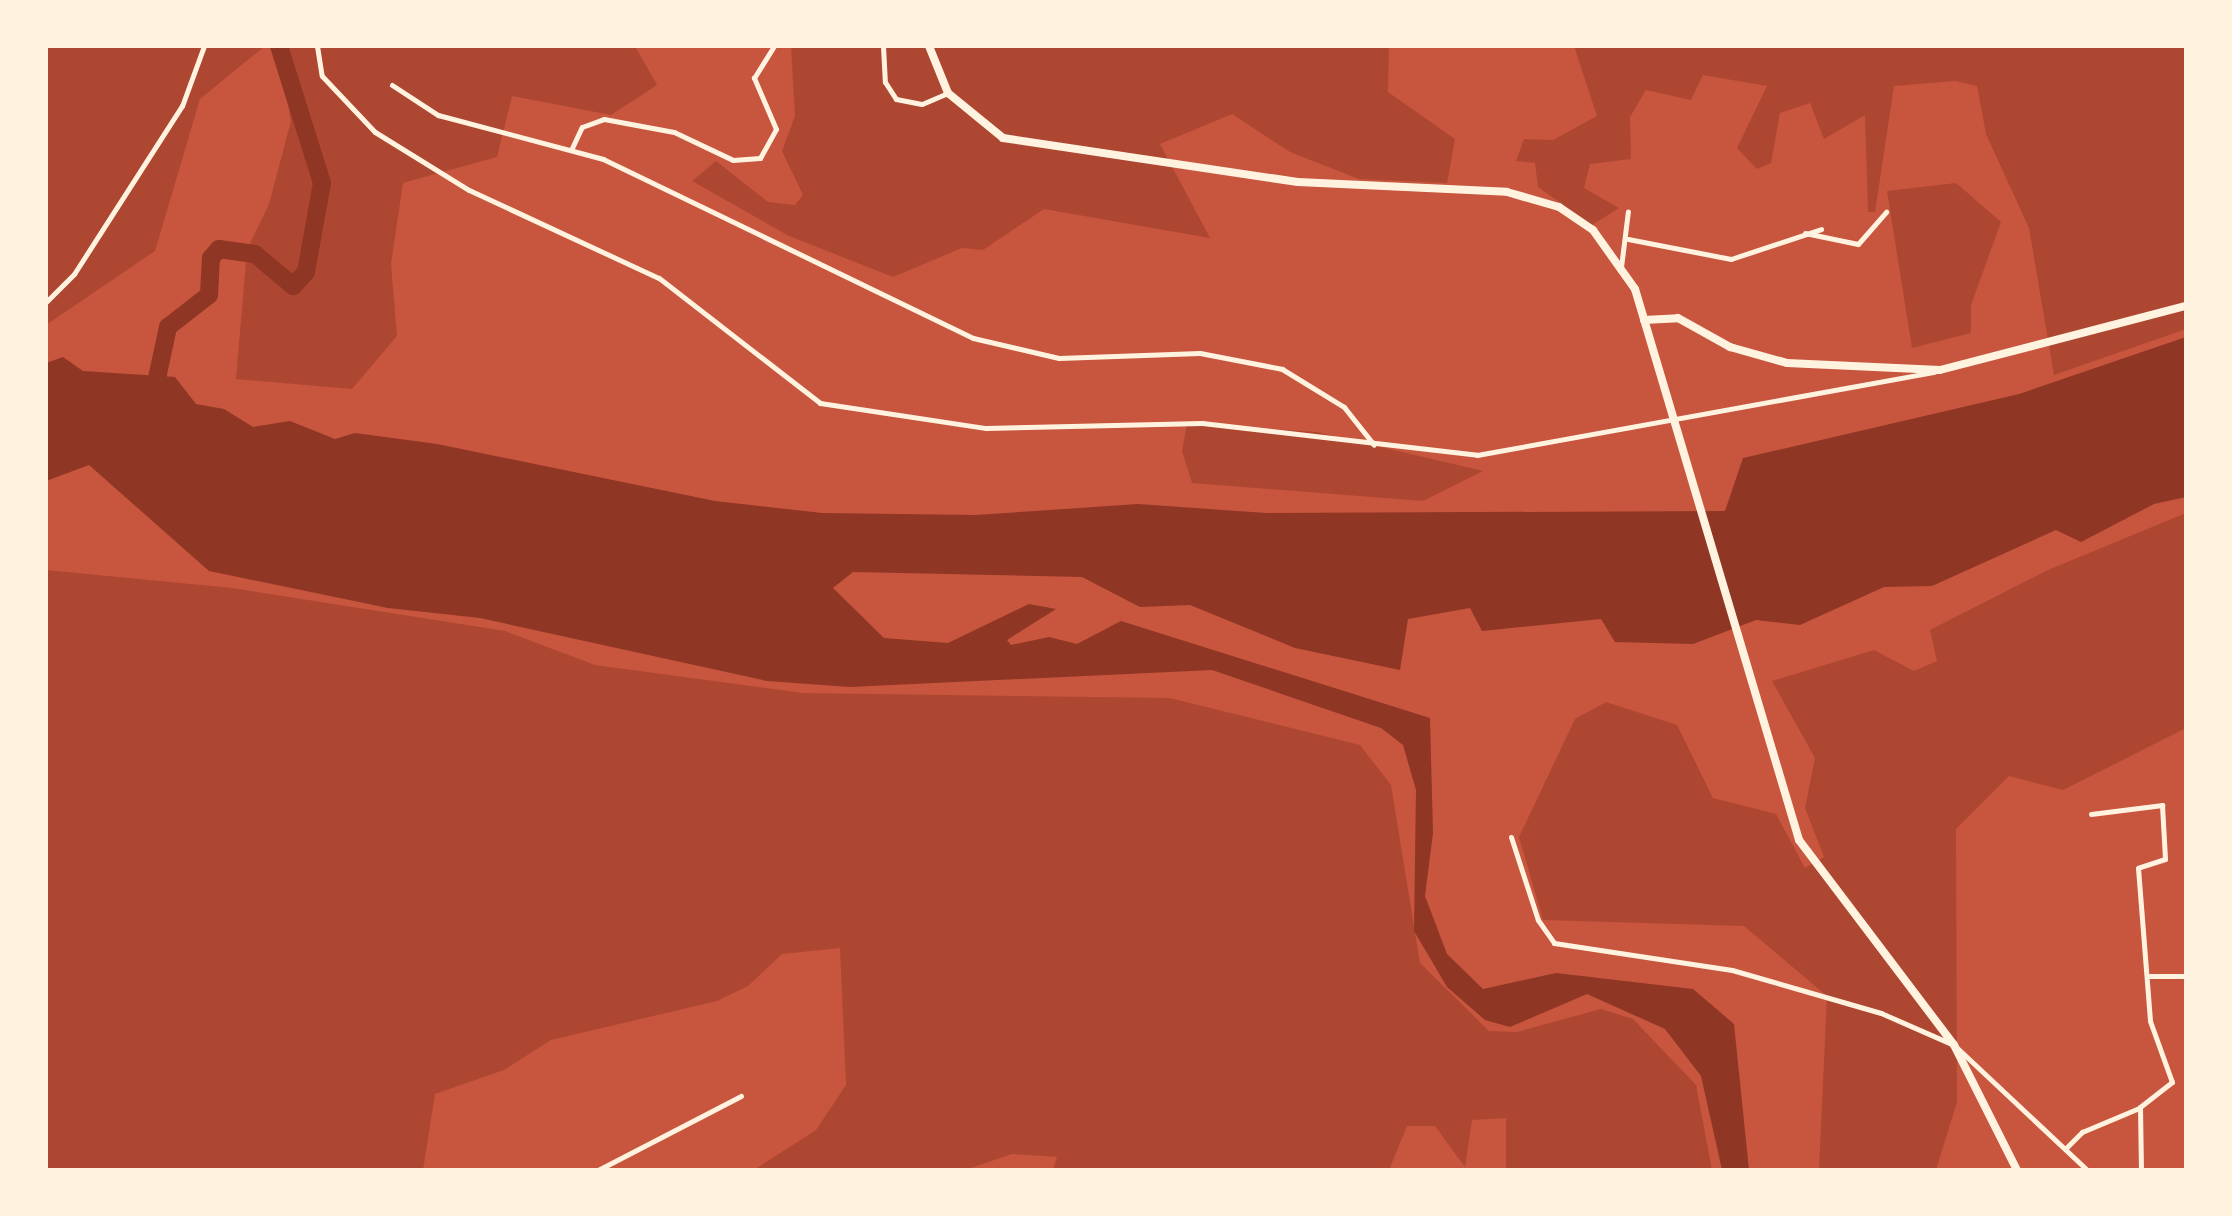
<!DOCTYPE html>
<html>
<head>
<meta charset="utf-8">
<style>
  body { margin:0 }
  #map { position:relative; width:2232px; height:1216px; overflow:hidden; background:#c8553d; font-family:"Zilla Slab",serif }
  div>[style] { position:absolute }
  .green>* { inset:0; background:#ae4732 }
  .water>* { inset:0; background:#8f3625 }
  .river>* { height:18px; margin:-9px; padding:0 9px; transform-origin:9px; border-radius:9px; background:#8f3625 }
  .minor>* { height:5px; margin:-2.5px; padding:0 2.5px; transform-origin:2.5px; border-radius:2.5px; background:#fff3e0 }
  .primary>* { height:8px; margin:-4px; padding:0 4px; transform-origin:4px; border-radius:4px; background:#fff3e0 }
  span { translate:-50% -50%; white-space:nowrap; text-align:center; line-height:1.15; -webkit-text-stroke:8px #fff3e0; paint-order:stroke }
  .frame { position:absolute; inset:0; border:48px solid #fff3e0; pointer-events:none }
</style>
</head>
<body>
<div id="map">
  <div class="green">
    <i style="clip-path:polygon(46px 46px,265px 46px,200px 99px,155px 251px,46px 325px)"></i>
    <i style="clip-path:polygon(277px 46px,635px 46px,657px 85px,611px 115px,512px 96px,497px 157px,403px 183px,391px 264px,397px 336px,352px 389px,236px 379px,247px 250px,269px 204px,291px 121px)"></i>
    <i style="clip-path:polygon(791px 46px,1389px 46px,1388px 92px,1455px 139px,1447px 183px,1359px 179px,1290px 152px,1232px 114px,1160px 144px,1210px 238px,1044px 209px,983px 250px,962px 248px,893px 277px,789px 236px,692px 181px,716px 161px,768px 202px,795px 205px,803px 195px,782px 151px,795px 116px)"></i>
    <i style="clip-path:polygon(1574px 46px,2186px 46px,2186px 329px,2054px 375px,2029px 228px,1986px 134px,1977px 86px,1955px 81px,1894px 86px,1875px 212px,1868px 212px,1865px 115px,1824px 139px,1810px 103px,1780px 113px,1771px 163px,1757px 169px,1737px 148px,1767px 86px,1703px 75px,1691px 100px,1646px 90px,1630px 117px,1631px 159px,1590px 164px,1584px 188px,1619px 208px,1592px 225px,1538px 187px,1535px 163px,1516px 161px,1524px 139px,1553px 140px,1597px 116px)"></i>
    <i style="clip-path:polygon(1956px 183px,2001px 222px,1971px 305px,1971px 333px,1912px 348px,1887px 191px)"></i>
    <i style="clip-path:polygon(1187px 424px,1317px 432px,1483px 471px,1423px 501px,1192px 483px,1182px 451px)"></i>
    <i style="clip-path:polygon(2186px 513px,2186px 728px,2063px 790px,2009px 776px,1956px 829px,1957px 1102px,1936px 1170px,1819px 1170px,1827px 996px,1744px 926px,1543px 920px,1519px 837px,1575px 719px,1606px 702px,1677px 725px,1713px 798px,1776px 814px,1805px 868px,1824px 857px,1805px 808px,1815px 758px,1772px 681px,1874px 650px,1914px 671px,1937px 661px,1930px 630px,2048px 570px)"></i>
    <i style="clip-path:polygon(46px 570px,232px 588px,505px 631px,595px 665px,802px 693px,1170px 698px,1360px 745px,1391px 785px,1420px 963px,1489px 1031px,1517px 1032px,1601px 1009px,1633px 1019px,1696px 1085px,1712px 1170px,1506px 1170px,1506px 1118px,1472px 1120px,1465px 1167px,1435px 1126px,1407px 1126px,1389px 1170px,1053px 1170px,1057px 1157px,1012px 1154px,965px 1170px,754px 1170px,816px 1130px,846px 1085px,840px 948px,782px 954px,748px 986px,717px 1001px,551px 1040px,504px 1070px,435px 1094px,423px 1170px,46px 1170px)"></i>
  </div>
  <div class="water">
    <i style="clip-path:polygon(2186px 337px,2186px 497px,2154px 504px,2081px 542px,2056px 530px,1932px 586px,1884px 587px,1800px 625px,1756px 620px,1693px 644px,1615px 642px,1601px 619px,1482px 631px,1470px 608px,1408px 619px,1400px 670px,1295px 648px,1190px 605px,1140px 607px,1082px 577px,853px 572px,833px 588px,884px 638px,948px 643px,1029px 604px,1056px 609px,1007px 640px,1011px 645px,1049px 637px,1077px 644px,1121px 621px,1430px 718px,1433px 833px,1425px 896px,1447px 954px,1483px 989px,1556px 973px,1693px 989px,1734px 1024px,1749px 1170px,1722px 1170px,1701px 1076px,1665px 1029px,1587px 994px,1510px 1027px,1485px 1020px,1447px 987px,1414px 931px,1416px 790px,1403px 745px,1381px 728px,1212px 670px,850px 687px,767px 681px,480px 618px,388px 608px,209px 571px,89px 465px,46px 481px,46px 363px,63px 357px,83px 371px,175px 377px,196px 404px,224px 409px,253px 427px,290px 421px,335px 439px,355px 433px,437px 444px,715px 501px,822px 513px,976px 515px,1138px 504px,1266px 513px,1725px 511px,1743px 458px,2019px 394px)"></i>
  </div>
  <div class="river">
    <i style="left:153px;top:397px;width:72px;rotate:-77.9deg"></i>
    <i style="left:168px;top:327px;width:52px;rotate:-38deg"></i>
    <i style="left:209px;top:295px;width:37px;rotate:-87deg"></i>
    <i style="left:211px;top:258px;width:12px;rotate:-48deg"></i>
    <i style="left:219px;top:249px;width:36px;rotate:8deg"></i>
    <i style="left:255px;top:254px;width:50px;rotate:40.1deg"></i>
    <i style="left:293px;top:286px;width:19px;rotate:-47deg"></i>
    <i style="left:306px;top:272px;width:90px;rotate:-79.8deg"></i>
    <i style="left:322px;top:183px;width:144px;rotate:-107.4deg"></i>
  </div>
  <div class="minor">
    <i style="left:317px;top:46px;width:30px;rotate:81deg"></i>
    <i style="left:322px;top:76px;width:77px;rotate:46.6deg"></i>
    <i style="left:375px;top:132px;width:110px;rotate:31.7deg"></i>
    <i style="left:469px;top:190px;width:209px;rotate:24.9deg"></i>
    <i style="left:659px;top:278px;width:204px;rotate:37.8deg"></i>
    <i style="left:820px;top:403px;width:168px;rotate:8.6deg"></i>
    <i style="left:986px;top:428px;width:216px;rotate:-1.3deg"></i>
    <i style="left:1202px;top:423px;width:277px;rotate:6.6deg"></i>
    <i style="left:1477px;top:455px;width:465px;rotate:-10.3deg"></i>
    <i style="left:883px;top:46px;width:36px;rotate:87deg"></i>
    <i style="left:885px;top:82px;width:20px;rotate:57deg"></i>
    <i style="left:896px;top:99px;width:26px;rotate:11deg"></i>
    <i style="left:922px;top:104px;width:28px;rotate:-23deg"></i>
    <i style="left:392px;top:85px;width:55px;rotate:33.1deg"></i>
    <i style="left:438px;top:115px;width:171px;rotate:14.9deg"></i>
    <i style="left:603px;top:159px;width:411px;rotate:25.8deg"></i>
    <i style="left:973px;top:338px;width:88px;rotate:13.1deg"></i>
    <i style="left:1059px;top:358px;width:141px;rotate:-2deg"></i>
    <i style="left:1200px;top:353px;width:84px;rotate:11deg"></i>
    <i style="left:1282px;top:369px;width:73px;rotate:31.5deg"></i>
    <i style="left:1344px;top:407px;width:48px;rotate:51.7deg"></i>
    <i style="left:572px;top:148px;width:23px;rotate:-65deg"></i>
    <i style="left:582px;top:127px;width:23px;rotate:-20deg"></i>
    <i style="left:604px;top:119px;width:71px;rotate:10.5deg"></i>
    <i style="left:674px;top:132px;width:65px;rotate:25.4deg"></i>
    <i style="left:733px;top:160px;width:27px;rotate:-4deg"></i>
    <i style="left:760px;top:158px;width:33px;rotate:-61deg"></i>
    <i style="left:776px;top:129px;width:56px;rotate:-113.3deg"></i>
    <i style="left:754px;top:78px;width:38px;rotate:-58deg"></i>
    <i style="left:1805px;top:233px;width:54px;rotate:11.7deg"></i>
    <i style="left:1858px;top:244px;width:43px;rotate:-48.8deg"></i>
    <i style="left:1628px;top:239px;width:105px;rotate:11deg"></i>
    <i style="left:1731px;top:259px;width:95px;rotate:-18.4deg"></i>
    <i style="left:1621px;top:267px;width:56px;rotate:-82.9deg"></i>
    <i style="left:46px;top:302px;width:40px;rotate:-45deg"></i>
    <i style="left:74px;top:274px;width:200px;rotate:-57.3deg"></i>
    <i style="left:182px;top:106px;width:64px;rotate:-69.9deg"></i>
    <i style="left:2091px;top:814px;width:72px;rotate:-7.2deg"></i>
    <i style="left:2162px;top:805px;width:54px;rotate:86.8deg"></i>
    <i style="left:2165px;top:859px;width:28px;rotate:162deg"></i>
    <i style="left:2138px;top:868px;width:153px;rotate:85.5deg"></i>
    <i style="left:2150px;top:1021px;width:65px;rotate:70.2deg"></i>
    <i style="left:2172px;top:1082px;width:41px;rotate:142deg"></i>
    <i style="left:2140px;top:1107px;width:63px;rotate:89.1deg"></i>
    <i style="left:1511px;top:837px;width:87px;rotate:72deg"></i>
    <i style="left:1538px;top:920px;width:28px;rotate:55deg"></i>
    <i style="left:1554px;top:943px;width:180px;rotate:8.6deg"></i>
    <i style="left:1732px;top:970px;width:155px;rotate:16.1deg"></i>
    <i style="left:1881px;top:1013px;width:80px;rotate:23.7deg"></i>
    <i style="left:1954px;top:1045px;width:183px;rotate:43.2deg"></i>
    <i style="left:2150px;top:976px;width:36px"></i>
    <i style="left:2066px;top:1148px;width:23px;rotate:-45deg"></i>
    <i style="left:2082px;top:1132px;width:62px;rotate:-22.8deg"></i>
    <i style="left:598px;top:1170px;width:161px;rotate:-27.4deg"></i>
    <i style="left:1396px;top:1170px;width:16px"></i>
  </div>
  <div class="primary">
    <i style="left:929px;top:46px;width:51px;rotate:68deg"></i>
    <i style="left:948px;top:93px;width:71px;rotate:39.3deg"></i>
    <i style="left:1003px;top:138px;width:298px;rotate:8.5deg"></i>
    <i style="left:1298px;top:182px;width:209px;rotate:2.7deg"></i>
    <i style="left:1507px;top:192px;width:54px;rotate:16.1deg"></i>
    <i style="left:1559px;top:207px;width:41px;rotate:34.1deg"></i>
    <i style="left:1593px;top:230px;width:72px;rotate:54.6deg"></i>
    <i style="left:1635px;top:289px;width:575px;rotate:73.42deg"></i>
    <i style="left:1799px;top:840px;width:257px;rotate:52.9deg"></i>
    <i style="left:1954px;top:1045px;width:140px;rotate:63.3deg"></i>
    <i style="left:1644px;top:320px;width:34px;rotate:-3deg"></i>
    <i style="left:1678px;top:318px;width:60px;rotate:29.1deg"></i>
    <i style="left:1730px;top:347px;width:59px;rotate:15.7deg"></i>
    <i style="left:1787px;top:363px;width:153px;rotate:2.6deg"></i>
    <i style="left:1940px;top:370px;width:254px;rotate:-14.6deg"></i>
  </div>
  <div class="frame"></div>
</div>
</body>
</html>
